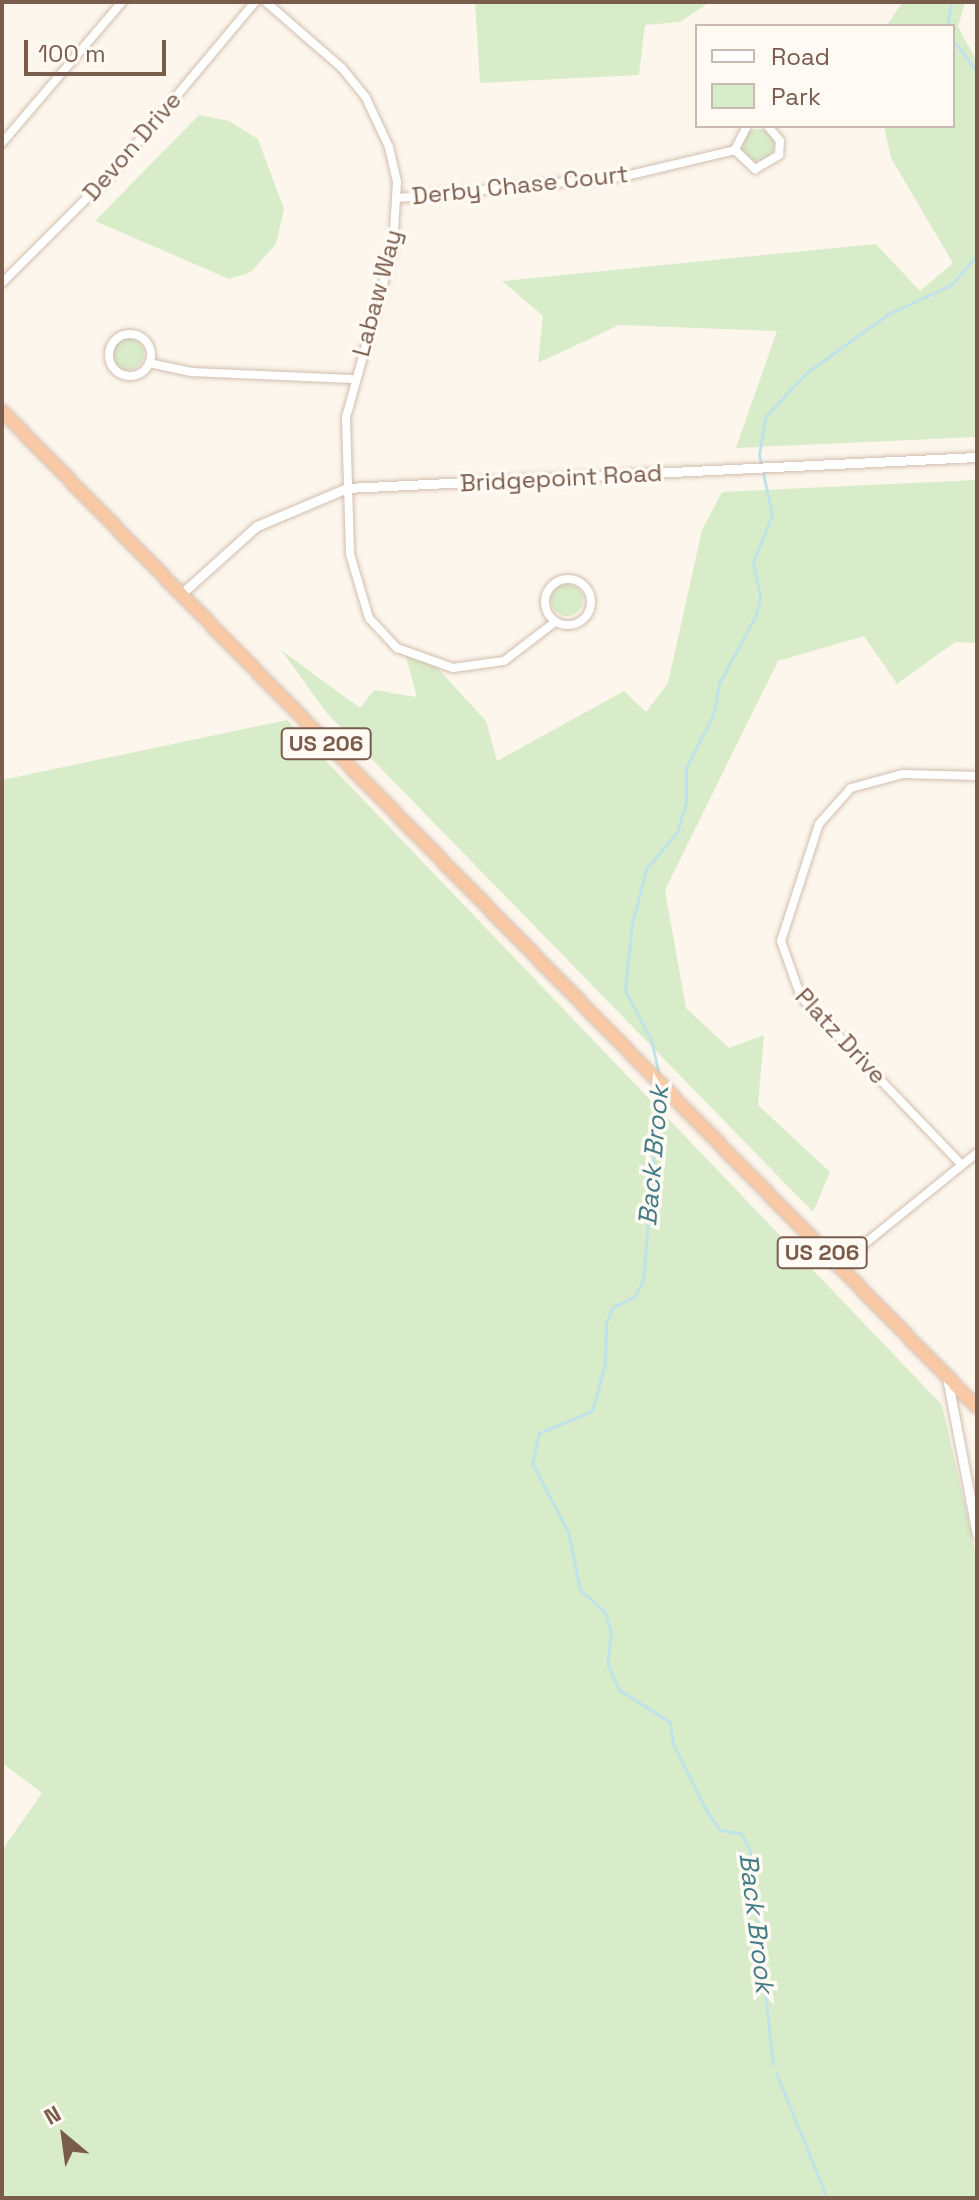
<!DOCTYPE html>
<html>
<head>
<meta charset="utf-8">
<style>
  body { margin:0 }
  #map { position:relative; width:979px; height:2200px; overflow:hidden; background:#fdf6ec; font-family:"Space Grotesk",sans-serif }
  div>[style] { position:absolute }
  .green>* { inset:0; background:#d8ecc9 }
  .round { border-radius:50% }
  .stream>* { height:3px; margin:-1.5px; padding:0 1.5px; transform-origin:1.5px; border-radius:1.5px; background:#bfe3e8 }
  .roads { filter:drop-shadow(0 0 2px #d1beb0) drop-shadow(0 0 2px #d1beb0) }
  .minor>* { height:8px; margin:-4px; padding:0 4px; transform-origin:4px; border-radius:4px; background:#fff }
  .minor>.ring { margin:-4px; padding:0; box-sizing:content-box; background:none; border:8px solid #fff; border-radius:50% }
  .tertiary>* { height:9px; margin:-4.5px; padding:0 4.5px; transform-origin:4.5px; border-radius:4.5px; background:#fff }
  .trunk>* { height:12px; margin:-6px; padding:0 6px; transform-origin:6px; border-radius:6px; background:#f9c8a4 }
  span { translate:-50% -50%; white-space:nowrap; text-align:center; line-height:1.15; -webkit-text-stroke:7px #fffaf3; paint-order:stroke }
  .shield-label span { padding:2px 6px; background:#fffaf3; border:2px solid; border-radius:6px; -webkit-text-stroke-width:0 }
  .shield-label { font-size:22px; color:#7a5c4d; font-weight:700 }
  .street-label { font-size:24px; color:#7a5c4d }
  .water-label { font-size:26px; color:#437c86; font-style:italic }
  .frame { position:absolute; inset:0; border:4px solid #7a5c4d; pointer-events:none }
  .legend { position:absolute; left:695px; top:24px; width:260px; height:104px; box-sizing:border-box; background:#fffaf3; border:2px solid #cabbb1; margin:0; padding:10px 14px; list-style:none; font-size:24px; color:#7a5c4d }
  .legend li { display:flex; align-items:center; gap:16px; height:40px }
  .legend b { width:40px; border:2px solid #cabbb1 }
  .north { position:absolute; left:24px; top:2096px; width:80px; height:80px; -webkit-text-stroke:6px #fffaf3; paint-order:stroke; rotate:331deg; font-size:22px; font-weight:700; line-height:32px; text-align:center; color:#7a5c4d }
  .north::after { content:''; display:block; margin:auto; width:28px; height:36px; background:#7a5c4d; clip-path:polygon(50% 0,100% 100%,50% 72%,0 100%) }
  .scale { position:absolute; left:24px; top:40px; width:142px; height:36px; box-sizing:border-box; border:4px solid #7a5c4d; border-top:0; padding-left:10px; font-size:24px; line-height:28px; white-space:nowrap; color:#7a5c4d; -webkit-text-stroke:6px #fffaf3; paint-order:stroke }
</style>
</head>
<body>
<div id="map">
  <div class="green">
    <i style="clip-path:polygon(475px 2px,710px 2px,680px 22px,645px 25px,639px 75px,480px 83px)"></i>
    <i style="clip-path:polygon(903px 2px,965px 2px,958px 27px,977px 61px,977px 437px,736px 448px,777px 331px,619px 325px,538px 363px,543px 316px,502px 281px,876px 244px,920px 291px,953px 263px,891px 158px,884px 126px,953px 126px,953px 26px,886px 26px)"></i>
    <i style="clip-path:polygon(199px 115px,229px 121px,258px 139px,284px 209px,276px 244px,251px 272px,229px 279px,95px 221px)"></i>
    <i class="round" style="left:742px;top:129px;width:32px;height:32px"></i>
    <i class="round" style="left:112px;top:338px;width:32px;height:32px"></i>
    <i style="clip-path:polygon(977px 480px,977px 643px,955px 642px,897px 684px,864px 636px,778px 661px,665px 890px,686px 1008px,729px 1048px,764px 1035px,758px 1105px,830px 1172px,813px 1212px,326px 712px,281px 650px,360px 708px,374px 690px,417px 697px,404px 650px,433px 663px,486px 721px,497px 761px,624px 691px,646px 712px,668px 683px,702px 530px,722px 492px)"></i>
    <i class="round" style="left:551px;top:584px;width:32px;height:32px"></i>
    <i style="clip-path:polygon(287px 720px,942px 1405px,977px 1558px,977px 2198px,2px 2198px,2px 1850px,42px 1793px,2px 1763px,2px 780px)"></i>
  </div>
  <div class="stream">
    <i style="left:947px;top:26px;width:24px;rotate:-81deg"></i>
    <i style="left:953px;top:40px;width:40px;rotate:53deg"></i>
    <i style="left:660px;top:1079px;width:40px;rotate:-103deg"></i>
    <i style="left:651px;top:1040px;width:56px;rotate:-117.5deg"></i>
    <i style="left:625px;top:990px;width:66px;rotate:-83.9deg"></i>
    <i style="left:632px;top:924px;width:57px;rotate:-75.7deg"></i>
    <i style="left:646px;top:869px;width:48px;rotate:-50deg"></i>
    <i style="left:677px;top:832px;width:31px;rotate:-73deg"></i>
    <i style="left:686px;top:802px;width:34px;rotate:-90deg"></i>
    <i style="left:686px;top:768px;width:59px;rotate:-63deg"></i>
    <i style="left:713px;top:715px;width:33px;rotate:-79deg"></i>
    <i style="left:719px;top:683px;width:77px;rotate:-61.4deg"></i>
    <i style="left:756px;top:615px;width:18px;rotate:-77deg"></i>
    <i style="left:760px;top:597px;width:36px;rotate:-101deg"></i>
    <i style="left:753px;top:562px;width:51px;rotate:-68deg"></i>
    <i style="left:772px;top:515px;width:62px;rotate:-102deg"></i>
    <i style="left:759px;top:454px;width:39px;rotate:-80deg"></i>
    <i style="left:766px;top:416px;width:59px;rotate:-47.1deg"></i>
    <i style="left:806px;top:373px;width:101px;rotate:-35.7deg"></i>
    <i style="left:888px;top:314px;width:69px;rotate:-24.7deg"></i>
    <i style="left:951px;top:285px;width:40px;rotate:-49deg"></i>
    <i style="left:659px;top:1091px;width:191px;rotate:94.8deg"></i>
    <i style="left:643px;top:1281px;width:18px;rotate:119deg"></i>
    <i style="left:634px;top:1297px;width:23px;rotate:155deg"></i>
    <i style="left:613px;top:1307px;width:17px;rotate:114deg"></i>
    <i style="left:606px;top:1323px;width:41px;rotate:91.4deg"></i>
    <i style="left:605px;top:1364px;width:49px;rotate:105.5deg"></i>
    <i style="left:592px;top:1411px;width:57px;rotate:157.5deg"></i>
    <i style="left:539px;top:1433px;width:31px;rotate:103deg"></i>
    <i style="left:532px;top:1463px;width:78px;rotate:62.4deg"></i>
    <i style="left:568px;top:1532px;width:59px;rotate:78.3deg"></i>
    <i style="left:580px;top:1590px;width:33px;rotate:41deg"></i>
    <i style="left:605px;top:1612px;width:21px;rotate:73deg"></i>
    <i style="left:611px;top:1632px;width:31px;rotate:97deg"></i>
    <i style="left:607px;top:1663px;width:30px;rotate:66deg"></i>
    <i style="left:619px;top:1690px;width:60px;rotate:32.1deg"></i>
    <i style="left:670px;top:1722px;width:22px;rotate:82deg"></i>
    <i style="left:673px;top:1744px;width:76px;rotate:63.4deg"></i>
    <i style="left:707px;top:1812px;width:22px;rotate:54deg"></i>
    <i style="left:720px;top:1830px;width:21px;rotate:8deg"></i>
    <i style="left:741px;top:1833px;width:20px;rotate:63deg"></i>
    <i style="left:750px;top:1851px;width:215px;rotate:83.9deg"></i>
    <i style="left:776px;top:2073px;width:135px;rotate:67.8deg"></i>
  </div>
  <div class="roads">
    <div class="minor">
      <i style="left:266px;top:2px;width:101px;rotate:41deg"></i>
      <i style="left:342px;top:68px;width:38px;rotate:51deg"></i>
      <i style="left:366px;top:98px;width:54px;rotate:64.9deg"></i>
      <i style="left:389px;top:147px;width:36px;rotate:77deg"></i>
      <i style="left:397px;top:182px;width:66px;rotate:93.5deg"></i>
      <i style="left:393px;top:248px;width:176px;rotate:105.5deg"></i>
      <i style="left:346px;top:418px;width:136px;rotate:88.3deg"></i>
      <i style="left:350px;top:554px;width:67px;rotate:73.5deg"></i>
      <i style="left:369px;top:618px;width:41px;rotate:47deg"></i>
      <i style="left:397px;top:648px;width:59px;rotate:19.7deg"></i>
      <i style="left:453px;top:668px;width:51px;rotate:-7.8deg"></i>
      <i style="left:504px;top:661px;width:64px;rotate:-37.4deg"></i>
      <i style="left:747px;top:126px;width:27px;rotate:117deg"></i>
      <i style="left:735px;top:150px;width:28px;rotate:44deg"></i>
      <i style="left:755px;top:169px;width:28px;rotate:-30deg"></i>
      <i style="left:779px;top:155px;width:14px;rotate:-86deg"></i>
      <i style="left:780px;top:141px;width:19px;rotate:-129deg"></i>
      <i style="left:2px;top:143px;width:185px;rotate:-49.6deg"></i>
      <i style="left:399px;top:198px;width:228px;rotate:-5.5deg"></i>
      <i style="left:626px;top:176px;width:112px;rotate:-13.4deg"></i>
      <i style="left:2px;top:283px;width:156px;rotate:-45deg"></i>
      <i style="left:112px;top:173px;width:223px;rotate:-50.1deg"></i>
      <i class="ring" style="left:109px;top:334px;width:34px;height:34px"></i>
      <i style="left:149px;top:363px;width:43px;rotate:12.1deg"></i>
      <i style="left:191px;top:372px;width:161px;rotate:2.5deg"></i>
      <i class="ring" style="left:545px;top:579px;width:38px;height:38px"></i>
      <i style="left:962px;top:1165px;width:233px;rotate:-133.8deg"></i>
      <i style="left:801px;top:997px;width:59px;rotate:-109.7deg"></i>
      <i style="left:781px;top:941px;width:123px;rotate:-72deg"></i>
      <i style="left:819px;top:824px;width:48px;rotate:-48.4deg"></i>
      <i style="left:851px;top:788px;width:54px;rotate:-15.1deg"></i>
      <i style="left:903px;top:774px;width:74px;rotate:1.5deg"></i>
      <i style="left:836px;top:1267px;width:181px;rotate:-39deg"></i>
    </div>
    <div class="tertiary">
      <i style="left:180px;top:595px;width:103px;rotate:-41.9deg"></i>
      <i style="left:257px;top:526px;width:98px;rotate:-22.9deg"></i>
      <i style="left:347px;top:488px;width:631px;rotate:-2.82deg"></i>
      <i style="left:947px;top:1377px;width:160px;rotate:79.2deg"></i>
    </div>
    <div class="trunk">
      <i style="left:2px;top:411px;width:1394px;rotate:45.61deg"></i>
    </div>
  </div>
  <div class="shield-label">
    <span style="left:326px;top:744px">US 206</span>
    <span style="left:822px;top:1253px">US 206</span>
  </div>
  <div class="street-label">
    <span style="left:132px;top:146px;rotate:-49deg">Devon Drive</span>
    <span style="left:520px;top:185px;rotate:-6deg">Derby Chase Court</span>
    <span style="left:377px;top:293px;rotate:-75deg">Labaw Way</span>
    <span style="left:561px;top:478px;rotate:-3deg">Bridgepoint Road</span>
    <span style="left:841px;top:1036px;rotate:47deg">Platz Drive</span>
  </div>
  <div class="water-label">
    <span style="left:654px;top:1156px;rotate:-85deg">Back Brook</span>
    <span style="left:756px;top:1923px;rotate:83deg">Back Brook</span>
  </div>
  <div class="frame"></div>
  <ul class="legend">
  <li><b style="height:10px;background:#fff"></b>Road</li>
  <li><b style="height:22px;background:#d8ecc9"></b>Park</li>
  </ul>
  <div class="north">N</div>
  <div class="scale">100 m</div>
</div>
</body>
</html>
